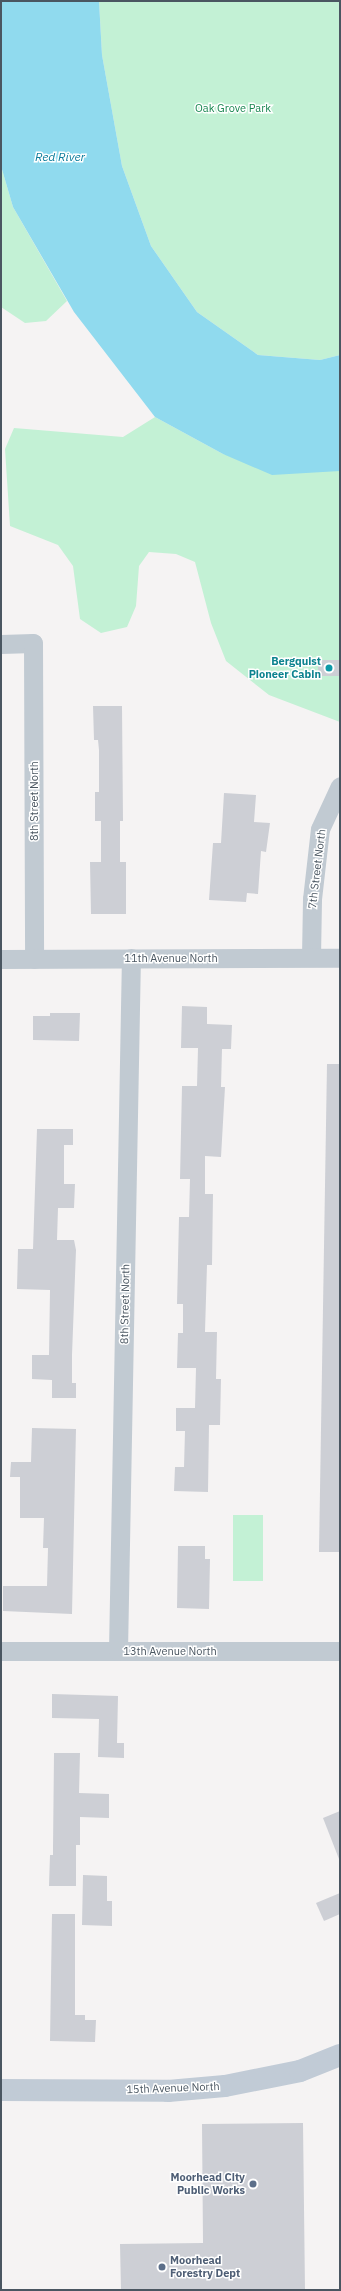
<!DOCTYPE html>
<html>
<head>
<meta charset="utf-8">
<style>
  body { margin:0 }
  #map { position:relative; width:341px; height:2291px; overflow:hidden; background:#f5f3f3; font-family:"IBM Plex Sans",sans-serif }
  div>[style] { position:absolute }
  .green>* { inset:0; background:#c3f1d5; transform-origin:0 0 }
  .water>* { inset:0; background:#90daee }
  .building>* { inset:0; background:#cdcfd5; transform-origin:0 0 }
  .street>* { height:19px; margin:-9.5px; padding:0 9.5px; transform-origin:9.5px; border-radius:9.5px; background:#c1cad2 }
  .secondary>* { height:22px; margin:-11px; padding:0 11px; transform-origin:11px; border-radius:11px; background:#c1cbd6 }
  .dots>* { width:11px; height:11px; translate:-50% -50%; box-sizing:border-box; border:2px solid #fff; border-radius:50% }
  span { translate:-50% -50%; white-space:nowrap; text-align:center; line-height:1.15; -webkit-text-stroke:3px #fff; paint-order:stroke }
  .park-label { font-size:11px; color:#17864f }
  .culture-label { font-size:11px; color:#0d838f; font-weight:700 }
  .right { translate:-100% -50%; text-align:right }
  .street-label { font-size:11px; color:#4a5661 }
  .service-label { font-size:11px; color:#4e5e75; font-weight:700 }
  .left { translate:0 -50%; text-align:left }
  .water-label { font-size:12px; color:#0c7c9b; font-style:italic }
  .frame { position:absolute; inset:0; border:2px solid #4a5661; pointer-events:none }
</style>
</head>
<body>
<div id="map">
  <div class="green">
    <i style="clip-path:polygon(99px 1px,340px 1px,340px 355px,320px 360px,258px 355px,197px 312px,151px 246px,122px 166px,102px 55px)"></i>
    <i style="clip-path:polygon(1px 166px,13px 207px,67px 301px,46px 321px,25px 323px,1px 307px)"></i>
    <i style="clip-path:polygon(155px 417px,223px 454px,340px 471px,340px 722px,269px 695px,226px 661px,211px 623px,195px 562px,176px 554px,149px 552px,139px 566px,136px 606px,127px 627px,101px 633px,80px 619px,73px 566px,58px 545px,10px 526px,5px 449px,14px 428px,123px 437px)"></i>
    <i style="left:233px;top:1515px;width:30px;height:66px"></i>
  </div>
  <div class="water">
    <i style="clip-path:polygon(1px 1px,99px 1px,102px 55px,122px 166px,151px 246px,197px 312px,258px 355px,320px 360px,340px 355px,340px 471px,272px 475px,223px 454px,155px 417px,74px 312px,13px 207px,1px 166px)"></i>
  </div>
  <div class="building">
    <i style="left:318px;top:660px;width:22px;height:16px"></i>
    <i style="clip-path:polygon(93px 706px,122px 706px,123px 821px,120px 821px,120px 862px,126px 862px,126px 914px,91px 914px,90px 862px,101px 862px,101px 821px,95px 821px,95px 792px,99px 792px,99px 750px,98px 740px,94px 740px)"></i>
    <i style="clip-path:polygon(224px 793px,256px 795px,254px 822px,270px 823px,266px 852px,261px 851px,258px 894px,247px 893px,246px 902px,209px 900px,213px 843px,221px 843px)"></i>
    <i style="clip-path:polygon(182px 1006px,207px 1007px,207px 1024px,232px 1025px,231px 1049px,222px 1049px,221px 1087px,225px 1087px,221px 1157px,205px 1156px,205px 1194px,213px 1194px,212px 1265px,207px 1265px,205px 1332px,217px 1332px,216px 1379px,221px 1379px,220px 1425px,209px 1425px,208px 1492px,174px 1491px,175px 1467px,184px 1467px,185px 1431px,176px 1431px,176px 1408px,195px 1408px,196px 1368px,177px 1368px,178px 1333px,183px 1333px,183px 1304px,177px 1304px,179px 1217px,189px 1217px,190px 1179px,180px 1179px,182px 1086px,197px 1086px,198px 1048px,181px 1048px)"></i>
    <i style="clip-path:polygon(50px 1013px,80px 1013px,79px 1041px,33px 1040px,33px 1016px,50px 1016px)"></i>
    <i style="clip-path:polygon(327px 1064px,340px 1064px,340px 1552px,319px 1552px)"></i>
    <i style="clip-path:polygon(37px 1129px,73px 1129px,73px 1145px,64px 1145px,64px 1184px,75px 1184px,74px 1208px,58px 1208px,57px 1240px,74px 1240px,76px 1250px,72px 1355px,72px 1383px,76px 1383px,76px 1398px,52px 1398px,52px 1380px,32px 1379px,32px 1355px,49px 1355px,50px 1290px,17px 1289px,18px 1249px,33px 1249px)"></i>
    <i style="clip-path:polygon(32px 1428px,76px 1429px,72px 1614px,3px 1611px,3px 1586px,47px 1586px,48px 1548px,43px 1548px,44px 1518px,20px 1518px,20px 1477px,10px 1477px,11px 1462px,31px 1462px)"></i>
    <i style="clip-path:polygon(178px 1546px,205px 1546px,205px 1559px,210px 1559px,209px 1609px,177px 1608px)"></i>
    <i style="clip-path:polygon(52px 1694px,118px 1696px,117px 1743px,124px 1743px,124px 1758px,98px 1757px,99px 1719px,52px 1718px)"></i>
    <i style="clip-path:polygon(54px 1753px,80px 1753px,79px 1793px,109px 1794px,109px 1818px,80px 1817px,80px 1845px,76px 1845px,76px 1886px,49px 1886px,50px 1855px,53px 1855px,53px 1849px)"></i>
    <i style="clip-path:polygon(340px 1811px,340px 1859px,339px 1859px,323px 1818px)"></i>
    <i style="clip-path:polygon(83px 1875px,107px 1876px,107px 1901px,112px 1901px,112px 1926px,82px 1925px)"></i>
    <i style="clip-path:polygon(340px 1893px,340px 1914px,324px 1921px,316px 1903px)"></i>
    <i style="clip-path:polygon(52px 1914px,75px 1914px,75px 2015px,85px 2015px,85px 2020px,96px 2020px,95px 2042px,50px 2041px)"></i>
    <i style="clip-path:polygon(303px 2123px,305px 2290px,121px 2290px,120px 2244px,203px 2243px,202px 2124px)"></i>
  </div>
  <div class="street">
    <i style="left:1px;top:644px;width:32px;rotate:-2deg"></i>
    <i style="left:33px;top:643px;width:316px;rotate:89.8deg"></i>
    <i style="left:311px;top:957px;width:58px;rotate:-89deg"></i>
    <i style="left:312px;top:899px;width:70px;rotate:-83.5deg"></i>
    <i style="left:320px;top:829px;width:47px;rotate:-65.1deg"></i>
    <i style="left:1px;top:959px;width:339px;rotate:-0.2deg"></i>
    <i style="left:1px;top:1651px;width:339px"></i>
    <i style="left:118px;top:1651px;width:693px;rotate:-88.93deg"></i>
  </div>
  <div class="secondary">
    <i style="left:1px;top:2090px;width:167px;rotate:0.3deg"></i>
    <i style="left:168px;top:2091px;width:57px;rotate:-5deg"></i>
    <i style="left:225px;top:2086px;width:76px;rotate:-11.3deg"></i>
    <i style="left:300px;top:2071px;width:43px;rotate:-21.8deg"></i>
  </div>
  <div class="dots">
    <i style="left:329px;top:668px;background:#0f9aa8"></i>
    <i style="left:253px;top:2184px;background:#5c6f8a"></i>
    <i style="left:162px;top:2267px;background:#5c6f8a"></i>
  </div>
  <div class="park-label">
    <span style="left:233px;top:108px">Oak Grove Park</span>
  </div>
  <div class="culture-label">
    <span class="right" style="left:321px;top:668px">Bergquist<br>Pioneer Cabin</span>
  </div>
  <div class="street-label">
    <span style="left:34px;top:801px;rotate:-90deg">8th Street North</span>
    <span style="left:317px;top:869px;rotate:-83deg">7th Street North</span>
    <span style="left:171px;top:958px">11th Avenue North</span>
    <span style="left:125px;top:1304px;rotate:-89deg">8th Street North</span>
    <span style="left:170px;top:1651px">13th Avenue North</span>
    <span style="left:173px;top:2088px;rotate:-2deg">15th Avenue North</span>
  </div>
  <div class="service-label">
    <span class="right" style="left:245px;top:2184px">Moorhead City<br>Public Works</span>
    <span class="left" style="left:170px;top:2267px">Moorhead<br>Forestry Dept</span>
  </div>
  <div class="water-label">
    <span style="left:60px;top:157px">Red River</span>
  </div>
  <div class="frame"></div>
</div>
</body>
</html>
